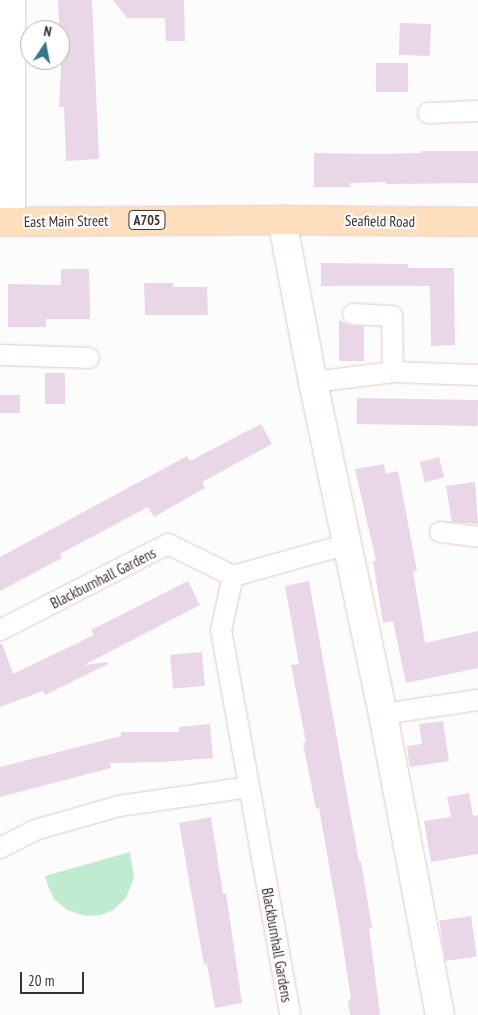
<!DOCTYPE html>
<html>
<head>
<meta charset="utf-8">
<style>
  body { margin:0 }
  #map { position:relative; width:478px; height:1015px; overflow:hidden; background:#fcfcfc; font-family:"PT Sans Narrow",sans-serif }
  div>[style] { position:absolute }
  .green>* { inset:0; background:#c1ebd0 }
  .building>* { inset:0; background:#e9d7e8; transform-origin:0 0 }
  .roads { filter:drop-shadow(0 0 1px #e2c9c0) drop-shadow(0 0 1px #e2c9c0) }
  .street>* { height:20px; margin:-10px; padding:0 10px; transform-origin:10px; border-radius:10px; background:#fff }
  .secondary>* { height:28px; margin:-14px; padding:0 14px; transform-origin:14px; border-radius:14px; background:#fff }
  .primary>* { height:28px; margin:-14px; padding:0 14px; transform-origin:14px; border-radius:14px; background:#fddfbd }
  span { translate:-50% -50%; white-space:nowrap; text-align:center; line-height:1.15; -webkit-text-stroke:4px #fff; paint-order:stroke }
  .shield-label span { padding:1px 4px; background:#fff; border:1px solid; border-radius:4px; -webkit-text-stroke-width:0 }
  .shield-label { font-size:14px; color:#3c322f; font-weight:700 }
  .street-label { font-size:15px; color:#3c322f }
  .north { position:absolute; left:20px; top:20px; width:50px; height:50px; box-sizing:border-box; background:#fff; border:1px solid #b1adac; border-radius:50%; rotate:11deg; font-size:14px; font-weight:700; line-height:20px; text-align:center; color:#3c322f }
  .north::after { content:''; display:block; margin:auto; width:18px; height:22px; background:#357789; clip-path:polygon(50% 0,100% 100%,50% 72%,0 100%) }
  .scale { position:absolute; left:20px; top:972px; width:64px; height:22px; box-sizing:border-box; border:2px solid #3c322f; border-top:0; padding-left:6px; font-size:15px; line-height:18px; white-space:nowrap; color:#3c322f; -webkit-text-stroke:4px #fff; paint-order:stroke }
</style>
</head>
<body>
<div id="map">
  <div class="green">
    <i style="clip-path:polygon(130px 852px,134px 878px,126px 898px,113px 910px,101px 915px,86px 916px,67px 910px,54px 899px,48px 886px,45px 876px)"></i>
  </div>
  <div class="building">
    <i style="clip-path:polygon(58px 0,92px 0,99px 159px,66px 161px,64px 107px,59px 107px,61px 66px)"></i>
    <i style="clip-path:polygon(113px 0,184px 0,185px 41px,166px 41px,165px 18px,127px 18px)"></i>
    <i style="left:400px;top:23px;width:31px;height:32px;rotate:2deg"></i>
    <i style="left:376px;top:63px;width:32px;height:29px"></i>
    <i style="clip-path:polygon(421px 151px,478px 151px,478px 183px,386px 184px,386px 182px,350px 183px,350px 187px,314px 187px,314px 153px,381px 154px,421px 153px)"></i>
    <i style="clip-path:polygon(321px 263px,408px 264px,408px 268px,454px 268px,455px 345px,431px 346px,430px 286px,321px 286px)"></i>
    <i style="clip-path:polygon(61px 269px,89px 269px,90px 319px,46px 319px,46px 327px,8px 327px,8px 284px,61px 285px)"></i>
    <i style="clip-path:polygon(144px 283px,173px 283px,173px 287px,207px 287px,208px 315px,145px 315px)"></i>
    <i style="clip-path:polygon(339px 320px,352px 326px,364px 326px,364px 361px,339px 361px)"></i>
    <i style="left:45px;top:373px;width:20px;height:31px"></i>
    <i style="left:20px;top:395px;width:18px;height:20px;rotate:90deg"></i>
    <i style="left:357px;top:398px;width:121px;height:26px;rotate:1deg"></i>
    <i style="clip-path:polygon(261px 424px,272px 444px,202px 482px,205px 488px,154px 517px,148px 507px,60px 554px,62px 558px,0 591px,0 557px,187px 456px,190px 461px)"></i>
    <i style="left:439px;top:457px;width:21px;height:20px;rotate:76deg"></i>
    <i style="clip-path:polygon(384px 464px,386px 474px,398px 471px,417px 571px,413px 572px,425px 643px,478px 631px,478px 668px,406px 683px,393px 621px,383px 623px,373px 561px,376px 561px,355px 469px)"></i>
    <i style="clip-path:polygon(475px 482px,478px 524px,452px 522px,446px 486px)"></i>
    <i style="clip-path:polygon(188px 581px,200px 605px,84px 665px,107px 662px,108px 664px,45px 695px,43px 691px,0 707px,0 644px,2px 643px,13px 674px,94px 635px,91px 630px)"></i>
    <i style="clip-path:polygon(309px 581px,359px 862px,361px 861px,372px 928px,369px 928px,380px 1015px,350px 1015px,348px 1000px,351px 999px,341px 933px,319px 808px,316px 809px,303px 743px,306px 742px,291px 665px,299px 664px,285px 586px)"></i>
    <i style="left:202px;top:652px;width:34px;height:32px;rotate:85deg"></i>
    <i style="clip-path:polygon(443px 721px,449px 761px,410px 767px,407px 746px,422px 744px,419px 724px)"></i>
    <i style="clip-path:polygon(210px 724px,213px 758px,162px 762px,110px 763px,111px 768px,0 797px,0 767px,121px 736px,121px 732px,179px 732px,179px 727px)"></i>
    <i style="clip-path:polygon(469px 793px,473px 816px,478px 815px,478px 854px,431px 862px,424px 821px,451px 817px,447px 797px)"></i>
    <i style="clip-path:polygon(211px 817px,223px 894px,226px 893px,242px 1003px,215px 1008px,207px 964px,204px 965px,179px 823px)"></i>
    <i style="left:471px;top:916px;width:41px;height:32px;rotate:82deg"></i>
  </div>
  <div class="roads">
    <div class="street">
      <i style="left:428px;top:113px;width:50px;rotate:-2.3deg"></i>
      <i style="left:353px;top:314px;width:39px;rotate:3deg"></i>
      <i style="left:392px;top:316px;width:56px;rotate:89deg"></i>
      <i style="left:0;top:355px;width:89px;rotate:1.9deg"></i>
      <i style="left:313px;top:382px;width:81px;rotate:-7.1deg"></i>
      <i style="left:393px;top:372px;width:85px;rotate:2deg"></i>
      <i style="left:440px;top:532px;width:38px;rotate:7deg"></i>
      <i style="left:233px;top:576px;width:55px;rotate:102.5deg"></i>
      <i style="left:221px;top:630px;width:391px;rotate:79.8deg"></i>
      <i style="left:0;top:630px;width:189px;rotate:-27.1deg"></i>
      <i style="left:168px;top:544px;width:72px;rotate:26.2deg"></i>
      <i style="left:233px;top:576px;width:119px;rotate:-15.5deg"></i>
      <i style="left:383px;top:714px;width:96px;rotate:-8.4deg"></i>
      <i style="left:0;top:848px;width:39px;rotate:-27deg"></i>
      <i style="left:35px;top:830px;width:87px;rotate:-15.9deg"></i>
      <i style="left:119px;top:806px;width:131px;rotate:-8.3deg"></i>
    </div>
    <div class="secondary">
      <i style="left:11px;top:0;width:221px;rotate:90deg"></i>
      <i style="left:282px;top:220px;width:165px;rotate:79.2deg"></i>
      <i style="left:313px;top:382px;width:339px;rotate:78.1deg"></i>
      <i style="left:383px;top:714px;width:306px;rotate:79.3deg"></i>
    </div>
    <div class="primary">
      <i style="left:0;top:222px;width:282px;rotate:-0.4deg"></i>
      <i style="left:282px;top:220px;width:196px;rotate:0.6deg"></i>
    </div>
  </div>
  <div class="shield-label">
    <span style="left:147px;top:220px">A705</span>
  </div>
  <div class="street-label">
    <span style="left:66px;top:221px;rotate:-1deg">East Main Street</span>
    <span style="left:380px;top:221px;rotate:1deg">Seafield Road</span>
    <span style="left:103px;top:578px;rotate:-27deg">Blackburnhall Gardens</span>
    <span style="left:277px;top:945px;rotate:80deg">Blackburnhall Gardens</span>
  </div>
  <div class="north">N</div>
  <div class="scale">20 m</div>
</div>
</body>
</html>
